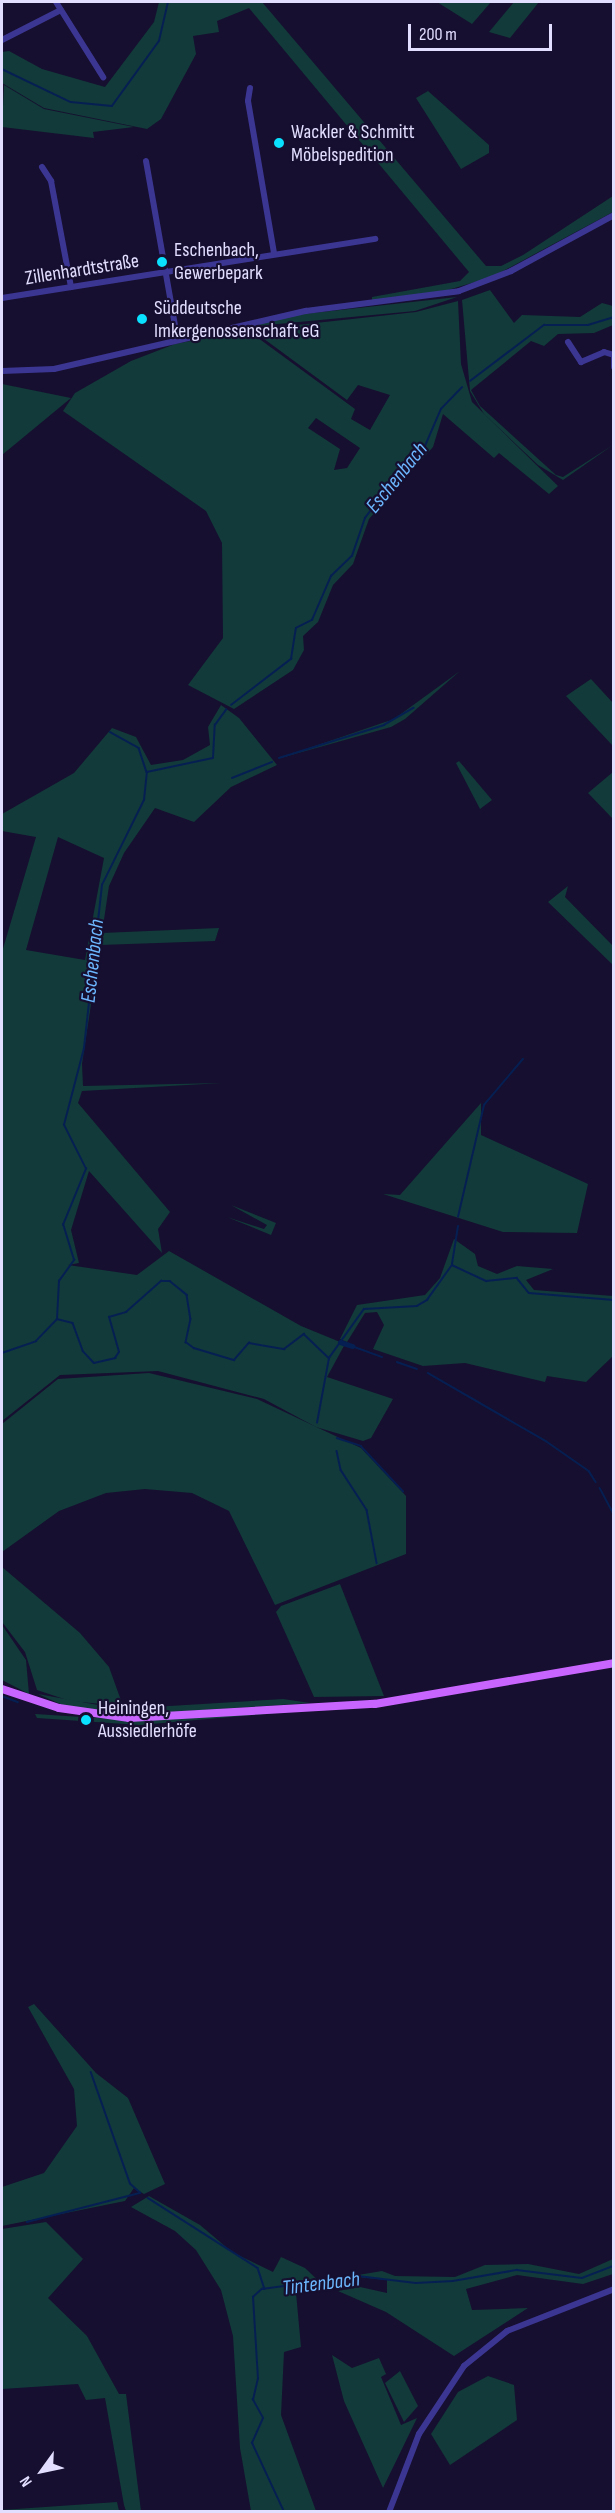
<!DOCTYPE html>
<html>
<head>
<meta charset="utf-8">
<style>
  body { margin:0 }
  #map { position:relative; width:615px; height:2513px; overflow:hidden; background:#160f2f; font-family:"Sofia Sans Condensed",sans-serif }
  div>[style] { position:absolute }
  .green>* { inset:0; background:#123a3a }
  .stream>* { height:1.5px; margin:-0.75px; padding:0 0.75px; transform-origin:0.75px; border-radius:0.75px; background:#061f52 }
  .canal>* { height:5px; margin:-2.5px; padding:0 2.5px; transform-origin:2.5px; border-radius:2.5px; background:#061f52 }
  .minor>* { height:6px; margin:-3px; padding:0 3px; transform-origin:3px; border-radius:3px; background:#3c3693 }
  .major>* { height:8px; margin:-4px; padding:0 4px; transform-origin:4px; border-radius:4px; background:#c965ff }
  .dots>* { width:16px; height:16px; translate:-50% -50%; box-sizing:border-box; border:3px solid #160f2f; border-radius:50% }
  span { translate:-50% -50%; white-space:nowrap; text-align:center; line-height:1.15; -webkit-text-stroke:4.5px #160f2f; paint-order:stroke }
  .poi-label { font-size:20px; color:#e2deff }
  .left { translate:0 -50%; text-align:left }
  .street-label { font-size:20px; color:#e2deff }
  .water-label { font-size:21px; color:#6cb7ff; font-style:italic }
  .frame { position:absolute; inset:0; border:3px solid #e2deff; pointer-events:none }
  .north { position:absolute; left:12px; top:2441px; width:60px; height:60px; -webkit-text-stroke:4px #160f2f; paint-order:stroke; rotate:237deg; font-size:16px; font-weight:700; line-height:24px; text-align:center; color:#e2deff }
  .north::after { content:''; display:block; margin:auto; width:21px; height:27px; background:#e2deff; clip-path:polygon(50% 0,100% 100%,50% 72%,0 100%) }
  .scale { position:absolute; left:408px; top:24px; width:144px; height:27px; box-sizing:border-box; border:3px solid #e2deff; border-top:0; padding-left:8px; font-size:18px; line-height:21px; white-space:nowrap; color:#e2deff; -webkit-text-stroke:4px #160f2f; paint-order:stroke }
</style>
</head>
<body>
<div id="map">
  <div class="green">
    <i style="clip-path:polygon(159px 2px,262px 2px,486px 266px,501px 266px,523px 255px,613px 196px,613px 212px,492px 277px,441px 292px,372px 302px,372px 297px,460px 281px,469px 272px,249px 8px,217px 21px,219px 32px,193px 36px,196px 54px,161px 119px,147px 129px,44px 108px,2px 83px,2px 52px,9px 51px,42px 69px,105px 87px,154px 22px)"></i>
    <i style="clip-path:polygon(437px 2px,491px 2px,472px 24px)"></i>
    <i style="clip-path:polygon(514px 2px,539px 2px,510px 38px,489px 32px)"></i>
    <i style="clip-path:polygon(4px 85px,44px 109px,134px 127px,93px 132px,94px 138px,2px 127px)"></i>
    <i style="clip-path:polygon(428px 91px,489px 145px,489px 153px,461px 169px,416px 98px)"></i>
    <i style="clip-path:polygon(490px 290px,514px 323px,522px 315px,580px 317px,602px 303px,613px 306px,613px 325px,594px 333px,558px 334px,544px 346px,531px 341px,471px 390px,480px 406px,556px 475px,563px 477px,613px 445px,563px 480px,538px 465px,484px 414px,470px 391px,462px 300px)"></i>
    <i style="clip-path:polygon(457px 297px,415px 311px,247px 327px,295px 315px)"></i>
    <i style="clip-path:polygon(evenodd,458px 301px,461px 364px,472px 402px,558px 486px,549px 494px,499px 453px,494px 458px,443px 414px,433px 447px,369px 519px,353px 564px,333px 585px,318px 622px,303px 636px,304px 650px,293px 670px,234px 709px,188px 685px,223px 638px,222px 543px,206px 511px,63px 411px,75px 393px,131px 361px,175px 344px,247px 330px,355px 409px,351px 419px,370px 430px,390px 395px,358px 385px,347px 400px,252px 330px,416px 312px,458px 301px,316px 418px,360px 448px,347px 468px,334px 470px,340px 449px,308px 428px,316px 418px)"></i>
    <i style="clip-path:polygon(2px 384px,71px 398px,2px 455px)"></i>
    <i style="clip-path:polygon(460px 671px,405px 719px,391px 727px,277px 759px,394px 719px)"></i>
    <i style="clip-path:polygon(591px 679px,613px 703px,613px 746px,566px 696px)"></i>
    <i style="clip-path:polygon(evenodd,221px 705px,239px 718px,277px 765px,231px 787px,194px 822px,155px 808px,124px 853px,109px 886px,102px 933px,219px 928px,215px 941px,100px 945px,82px 1064px,83px 1086px,222px 1083px,82px 1091px,78px 1103px,170px 1212px,158px 1229px,162px 1253px,89px 1171px,71px 1230px,79px 1263px,68px 1265px,137px 1275px,169px 1251px,301px 1326px,345px 1344px,327px 1377px,393px 1399px,371px 1438px,363px 1441px,316px 1427px,264px 1399px,158px 1371px,60px 1375px,2px 1421px,2px 952px,36px 837px,2px 831px,2px 814px,74px 773px,112px 728px,136px 737px,151px 765px,183px 760px,210px 745px,208px 727px,221px 705px,58px 837px,104px 858px,85px 960px,26px 950px,58px 837px)"></i>
    <i style="clip-path:polygon(459px 761px,492px 800px,480px 809px,456px 763px)"></i>
    <i style="clip-path:polygon(613px 772px,614px 772px,613px 819px,588px 793px)"></i>
    <i style="clip-path:polygon(568px 886px,565px 897px,613px 946px,613px 965px,548px 902px)"></i>
    <i style="clip-path:polygon(481px 1103px,481px 1135px,588px 1184px,577px 1233px,503px 1232px,383px 1194px,400px 1195px)"></i>
    <i style="clip-path:polygon(231px 1205px,276px 1223px,271px 1235px,227px 1217px,264px 1229px,267px 1225px)"></i>
    <i style="clip-path:polygon(454px 1239px,475px 1254px,478px 1266px,497px 1274px,517px 1266px,553px 1269px,526px 1280px,534px 1290px,613px 1296px,613px 1356px,586px 1382px,547px 1376px,545px 1382px,465px 1363px,423px 1366px,373px 1349px,384px 1325px,377px 1312px,365px 1313px,347px 1342px,340px 1339px,357px 1305px,425px 1295px,440px 1278px)"></i>
    <i style="clip-path:polygon(149px 1373px,257px 1399px,361px 1448px,406px 1496px,406px 1554px,275px 1605px,229px 1511px,192px 1493px,145px 1489px,106px 1493px,59px 1511px,2px 1552px,2px 1424px,58px 1379px)"></i>
    <i style="clip-path:polygon(2px 1567px,80px 1633px,109px 1667px,123px 1706px,70px 1701px,37px 1690px,25px 1652px,2px 1622px)"></i>
    <i style="clip-path:polygon(340px 1584px,384px 1696px,314px 1697px,276px 1612px,281px 1606px)"></i>
    <i style="clip-path:polygon(2px 1625px,26px 1660px,29px 1694px,2px 1680px)"></i>
    <i style="clip-path:polygon(38px 1694px,120px 1709px,283px 1699px,310px 1703px,125px 1715px,67px 1707px)"></i>
    <i style="clip-path:polygon(311px 1710px,140px 1725px,37px 1718px,35px 1714px,129px 1720px)"></i>
    <i style="clip-path:polygon(34px 2004px,96px 2073px,128px 2098px,165px 2184px,144px 2194px,134px 2188px,125px 2201px,2px 2226px,2px 2187px,44px 2173px,77px 2126px,74px 2089px,28px 2007px)"></i>
    <i style="clip-path:polygon(149px 2196px,200px 2225px,232px 2252px,273px 2272px,281px 2257px,305px 2268px,326px 2288px,296px 2293px,301px 2347px,284px 2352px,281px 2415px,316px 2511px,251px 2511px,240px 2448px,233px 2336px,221px 2290px,196px 2250px,175px 2231px,131px 2207px)"></i>
    <i style="clip-path:polygon(46px 2222px,83px 2259px,48px 2298px,87px 2336px,119px 2394px,126px 2394px,141px 2511px,126px 2511px,124px 2505px,105px 2398px,86px 2400px,78px 2384px,2px 2389px,2px 2229px)"></i>
    <i style="clip-path:polygon(613px 2259px,613px 2274px,583px 2284px,517px 2275px,466px 2289px,472px 2310px,528px 2308px,454px 2356px,386px 2312px,338px 2291px,360px 2287px,387px 2293px,387px 2280px,358px 2277px,334px 2287px,328px 2280px,382px 2271px,395px 2276px,455px 2277px,485px 2265px,528px 2264px,579px 2274px)"></i>
    <i style="clip-path:polygon(332px 2355px,352px 2368px,379px 2358px,386px 2374px,381px 2377px,401px 2425px,417px 2418px,383px 2488px,344px 2401px)"></i>
    <i style="clip-path:polygon(400px 2371px,418px 2406px,404px 2422px,385px 2383px)"></i>
    <i style="clip-path:polygon(488px 2376px,514px 2385px,517px 2420px,450px 2465px,431px 2434px,458px 2392px)"></i>
    <i style="clip-path:polygon(117px 2502px,119px 2511px,2px 2511px,2px 2510px)"></i>
  </div>
  <div class="stream">
    <i style="left:2px;top:69px;width:76px;rotate:25.6deg"></i>
    <i style="left:71px;top:102px;width:41px;rotate:5.6deg"></i>
    <i style="left:112px;top:106px;width:80px;rotate:-54.1deg"></i>
    <i style="left:159px;top:41px;width:40px;rotate:-77deg"></i>
    <i style="left:470px;top:381px;width:93px;rotate:-37.1deg"></i>
    <i style="left:544px;top:325px;width:44px"></i>
    <i style="left:588px;top:325px;width:27px;rotate:-17deg"></i>
    <i style="left:231px;top:705px;width:76px;rotate:-37.5deg"></i>
    <i style="left:291px;top:659px;width:31px;rotate:-81deg"></i>
    <i style="left:296px;top:628px;width:18px;rotate:-27deg"></i>
    <i style="left:312px;top:620px;width:48px;rotate:-66.6deg"></i>
    <i style="left:331px;top:576px;width:29px;rotate:-44deg"></i>
    <i style="left:352px;top:556px;width:40px;rotate:-71.1deg"></i>
    <i style="left:365px;top:518px;width:81px;rotate:-53deg"></i>
    <i style="left:414px;top:453px;width:13px;rotate:-32deg"></i>
    <i style="left:425px;top:446px;width:40px;rotate:-66.6deg"></i>
    <i style="left:441px;top:409px;width:30px;rotate:-46deg"></i>
    <i style="left:110px;top:732px;width:33px;rotate:29deg"></i>
    <i style="left:139px;top:748px;width:25px;rotate:72deg"></i>
    <i style="left:279px;top:758px;width:110px;rotate:-17.4deg"></i>
    <i style="left:384px;top:725px;width:34px;rotate:-30deg"></i>
    <i style="left:232px;top:778px;width:43px;rotate:-21.8deg"></i>
    <i style="left:458px;top:1217px;width:115px;rotate:-76.9deg"></i>
    <i style="left:484px;top:1105px;width:60px;rotate:-49.7deg"></i>
    <i style="left:452px;top:1264px;width:38px;rotate:-81deg"></i>
    <i style="left:57px;top:1319px;width:16px;rotate:14deg"></i>
    <i style="left:73px;top:1323px;width:30px;rotate:70deg"></i>
    <i style="left:83px;top:1351px;width:16px;rotate:47deg"></i>
    <i style="left:94px;top:1363px;width:22px;rotate:-13deg"></i>
    <i style="left:115px;top:1358px;width:7px;rotate:-56deg"></i>
    <i style="left:119px;top:1352px;width:36px;rotate:-106deg"></i>
    <i style="left:109px;top:1317px;width:18px;rotate:-16deg"></i>
    <i style="left:126px;top:1312px;width:47px;rotate:-41.5deg"></i>
    <i style="left:161px;top:1281px;width:9px"></i>
    <i style="left:170px;top:1281px;width:22px;rotate:39deg"></i>
    <i style="left:187px;top:1295px;width:24px;rotate:81deg"></i>
    <i style="left:191px;top:1319px;width:24px;rotate:102deg"></i>
    <i style="left:186px;top:1342px;width:10px;rotate:37deg"></i>
    <i style="left:194px;top:1348px;width:42px;rotate:16.7deg"></i>
    <i style="left:234px;top:1360px;width:23px;rotate:-49deg"></i>
    <i style="left:249px;top:1343px;width:36px;rotate:10deg"></i>
    <i style="left:284px;top:1349px;width:25px;rotate:-37deg"></i>
    <i style="left:304px;top:1334px;width:35px;rotate:44deg"></i>
    <i style="left:329px;top:1358px;width:60px;rotate:-54.5deg"></i>
    <i style="left:364px;top:1309px;width:53px;rotate:-3.2deg"></i>
    <i style="left:417px;top:1306px;width:12px;rotate:-31deg"></i>
    <i style="left:427px;top:1300px;width:43px;rotate:-54.5deg"></i>
    <i style="left:452px;top:1265px;width:38px;rotate:25deg"></i>
    <i style="left:486px;top:1281px;width:31px;rotate:-6deg"></i>
    <i style="left:517px;top:1278px;width:19px;rotate:51deg"></i>
    <i style="left:529px;top:1293px;width:85px;rotate:4.7deg"></i>
    <i style="left:352px;top:1346px;width:32px;rotate:20deg"></i>
    <i style="left:2px;top:1353px;width:36px;rotate:-19deg"></i>
    <i style="left:36px;top:1341px;width:30px;rotate:-46deg"></i>
    <i style="left:57px;top:1319px;width:38px;rotate:-87deg"></i>
    <i style="left:59px;top:1281px;width:26px;rotate:-54deg"></i>
    <i style="left:74px;top:1260px;width:37px;rotate:-107deg"></i>
    <i style="left:63px;top:1225px;width:61px;rotate:-67.7deg"></i>
    <i style="left:86px;top:1169px;width:49px;rotate:-116.6deg"></i>
    <i style="left:64px;top:1125px;width:80px;rotate:-75.4deg"></i>
    <i style="left:84px;top:1048px;width:164px;rotate:-83.7deg"></i>
    <i style="left:102px;top:885px;width:95px;rotate:-63.7deg"></i>
    <i style="left:144px;top:800px;width:28px;rotate:-84deg"></i>
    <i style="left:147px;top:772px;width:67px;rotate:-12deg"></i>
    <i style="left:213px;top:758px;width:33px;rotate:-87deg"></i>
    <i style="left:215px;top:725px;width:19px;rotate:-54deg"></i>
    <i style="left:397px;top:1362px;width:21px;rotate:19deg"></i>
    <i style="left:428px;top:1373px;width:136px;rotate:30deg"></i>
    <i style="left:546px;top:1441px;width:52px;rotate:34.9deg"></i>
    <i style="left:589px;top:1471px;width:13px;rotate:58deg"></i>
    <i style="left:317px;top:1423px;width:66px;rotate:-79.5deg"></i>
    <i style="left:337px;top:1438px;width:25px;rotate:18deg"></i>
    <i style="left:361px;top:1446px;width:62px;rotate:47deg"></i>
    <i style="left:337px;top:1451px;width:19px;rotate:78deg"></i>
    <i style="left:341px;top:1470px;width:48px;rotate:57deg"></i>
    <i style="left:367px;top:1510px;width:54px;rotate:79.3deg"></i>
    <i style="left:600px;top:1488px;width:30px;rotate:62deg"></i>
    <i style="left:2px;top:1696px;width:17px;rotate:21deg"></i>
    <i style="left:148px;top:2198px;width:130px;rotate:32.5deg"></i>
    <i style="left:258px;top:2268px;width:22px;rotate:72deg"></i>
    <i style="left:27px;top:2222px;width:117px;rotate:-14.4deg"></i>
    <i style="left:140px;top:2193px;width:13px;rotate:-138deg"></i>
    <i style="left:130px;top:2184px;width:118px;rotate:-109.4deg"></i>
    <i style="left:284px;top:2512px;width:76px;rotate:-114.9deg"></i>
    <i style="left:252px;top:2443px;width:27px;rotate:-66deg"></i>
    <i style="left:263px;top:2418px;width:21px;rotate:-119deg"></i>
    <i style="left:253px;top:2400px;width:22px;rotate:-77deg"></i>
    <i style="left:258px;top:2379px;width:82px;rotate:-93.5deg"></i>
    <i style="left:253px;top:2297px;width:12px;rotate:-42deg"></i>
    <i style="left:262px;top:2289px;width:97px;rotate:-7.7deg"></i>
    <i style="left:358px;top:2276px;width:58px;rotate:6.9deg"></i>
    <i style="left:416px;top:2283px;width:37px;rotate:-3deg"></i>
    <i style="left:453px;top:2281px;width:65px;rotate:-9.8deg"></i>
    <i style="left:517px;top:2270px;width:65px;rotate:7deg"></i>
    <i style="left:582px;top:2278px;width:34px;rotate:-21deg"></i>
  </div>
  <div class="canal">
    <i style="left:340px;top:1342px;width:13px;rotate:18deg"></i>
  </div>
  <div class="minor">
    <i style="left:56px;top:2px;width:89px;rotate:57.9deg"></i>
    <i style="left:2px;top:40px;width:66px;rotate:-27deg"></i>
    <i style="left:250px;top:88px;width:13px;rotate:99deg"></i>
    <i style="left:248px;top:101px;width:154px;rotate:80.3deg"></i>
    <i style="left:146px;top:161px;width:179px;rotate:80deg"></i>
    <i style="left:42px;top:167px;width:17px;rotate:57deg"></i>
    <i style="left:51px;top:181px;width:108px;rotate:79.3deg"></i>
    <i style="left:2px;top:298px;width:378px;rotate:-9deg"></i>
    <i style="left:568px;top:342px;width:24px;rotate:57deg"></i>
    <i style="left:581px;top:362px;width:25px;rotate:-23deg"></i>
    <i style="left:604px;top:352px;width:10px;rotate:17deg"></i>
    <i style="left:614px;top:355px;width:12px;rotate:90deg"></i>
    <i style="left:2px;top:371px;width:52px;rotate:-2.2deg"></i>
    <i style="left:54px;top:369px;width:259px;rotate:-13deg"></i>
    <i style="left:306px;top:311px;width:154px;rotate:-7.4deg"></i>
    <i style="left:459px;top:291px;width:56px;rotate:-21deg"></i>
    <i style="left:511px;top:271px;width:117px;rotate:-28.5deg"></i>
    <i style="left:389px;top:2512px;width:84px;rotate:-69deg"></i>
    <i style="left:419px;top:2434px;width:82px;rotate:-56.5deg"></i>
    <i style="left:464px;top:2366px;width:55px;rotate:-39.1deg"></i>
    <i style="left:507px;top:2331px;width:115px;rotate:-21.4deg"></i>
  </div>
  <div class="major">
    <i style="left:2px;top:1689px;width:60px;rotate:18.4deg"></i>
    <i style="left:59px;top:1708px;width:71px;rotate:8.1deg"></i>
    <i style="left:129px;top:1718px;width:246px;rotate:-3.3deg"></i>
    <i style="left:375px;top:1704px;width:242px;rotate:-9.7deg"></i>
  </div>
  <div class="dots">
    <i style="left:279px;top:143px;background:#0ae0ff"></i>
    <i style="left:162px;top:262px;background:#0ae0ff"></i>
    <i style="left:142px;top:319px;background:#0ae0ff"></i>
    <i style="left:86px;top:1720px;background:#0ae0ff"></i>
  </div>
  <div class="poi-label">
    <span class="left" style="left:291px;top:144px">Wackler &amp; Schmitt<br>Möbelspedition</span>
    <span class="left" style="left:174px;top:262px">Eschenbach,<br>Gewerbepark</span>
    <span class="left" style="left:154px;top:320px">Süddeutsche<br>Imkergenossenschaft eG</span>
    <span class="left" style="left:98px;top:1720px">Heiningen,<br>Aussiedlerhöfe</span>
  </div>
  <div class="street-label">
    <span style="left:82px;top:270px;rotate:-9deg">Zillenhardtstraße</span>
  </div>
  <div class="water-label">
    <span style="left:397px;top:478px;rotate:-51deg">Eschenbach</span>
    <span style="left:93px;top:961px;rotate:-84deg">Eschenbach</span>
    <span style="left:321px;top:2284px;rotate:-7deg">Tintenbach</span>
  </div>
  <div class="frame"></div>
  <div class="north">N</div>
  <div class="scale">200 m</div>
</div>
</body>
</html>
